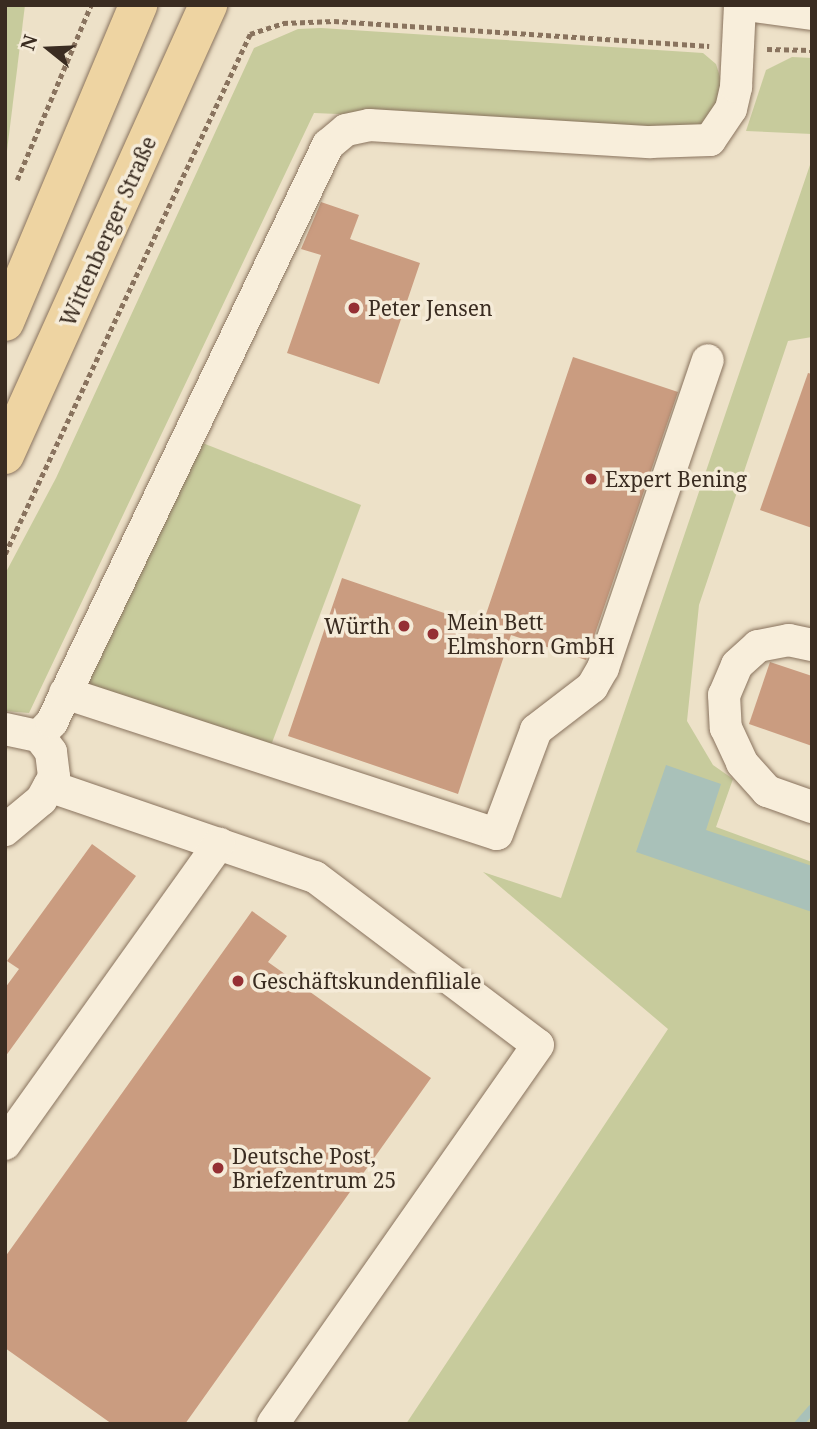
<!DOCTYPE html>
<html>
<head>
<meta charset="utf-8">
<style>
  body { margin:0 }
  #map { position:relative; width:817px; height:1429px; overflow:hidden; background:#ede1c8; font-family:"Noto Serif",serif }
  div>[style] { position:absolute }
  .green>* { inset:0; background:#c7cb9c }
  .water>* { inset:0; background:#a9c1b9 }
  .stream>* { height:9px; margin:-4.5px; padding:0 4.5px; transform-origin:4.5px; border-radius:4.5px; background:#a9c1b9 }
  .building>* { inset:0; background:#ca9c80 }
  .path>* { height:4.5px; margin-top:-2.25px; transform-origin:0; background:repeating-linear-gradient(90deg,#89735e 0 5px,transparent 0 8.5px) }
  .roads { filter:drop-shadow(0 0 2px #89735e) drop-shadow(0 0 2px #89735e) }
  .minor>* { height:32px; margin:-16px; padding:0 16px; transform-origin:16px; border-radius:16px; background:#f8eedb }
  .major>* { height:38px; margin:-19px; padding:0 19px; transform-origin:19px; border-radius:19px; background:#eed4a2 }
  .dots>* { width:19px; height:19px; translate:-50% -50%; box-sizing:border-box; border:4px solid #f5ebd8; border-radius:50% }
  span { translate:-50% -50%; white-space:nowrap; text-align:center; line-height:1.15; -webkit-text-stroke:7px #f5ebd8; paint-order:stroke }
  .street-label { font-size:21px; color:#3a2c21 }
  .poi-label { font-size:21px; color:#3a2c21 }
  .left { translate:0 -50%; text-align:left }
  .right { translate:-100% -50%; text-align:right }
  .frame { position:absolute; inset:0; border:7px solid #3a2c21; pointer-events:none }
  .north { position:absolute; left:14px; top:14px; width:70px; height:70px; -webkit-text-stroke:5px #f5ebd8; paint-order:stroke; rotate:288deg; font-size:19px; font-weight:700; line-height:28px; text-align:center; color:#3a2c21 }
  .north::after { content:''; display:block; margin:auto; width:24px; height:32px; background:#3a2c21; clip-path:polygon(50% 0,100% 100%,50% 72%,0 100%) }
</style>
</head>
<body>
<div id="map">
  <div class="green">
    <i style="clip-path:polygon(5px 5px,25px 5px,5px 167px)"></i>
    <i style="clip-path:polygon(321px 28px,703px 53px,716px 64px,723px 86px,709px 120px,696px 129px,314px 113px,29px 713px,5px 711px,5px 574px,56px 478px,254px 48px,298px 29px)"></i>
    <i style="clip-path:polygon(792px 57px,812px 58px,812px 134px,746px 131px,766px 70px)"></i>
    <i style="clip-path:polygon(812px 159px,812px 337px,788px 341px,699px 605px,687px 721px,713px 765px,733px 779px,716px 827px,812px 862px,812px 1424px,406px 1424px,668px 1029px,483px 872px,561px 898px)"></i>
    <i style="clip-path:polygon(195px 440px,361px 505px,270px 748px,95px 697px,86px 677px)"></i>
  </div>
  <div class="water">
    <i style="clip-path:polygon(666px 765px,721px 784px,706px 830px,812px 866px,812px 912px,636px 852px)"></i>
  </div>
  <div class="stream">
    <i style="left:798px;top:1424px;width:21px;rotate:-49deg"></i>
  </div>
  <div class="building">
    <i style="clip-path:polygon(321px 202px,359px 215px,350px 239px,420px 263px,379px 384px,287px 353px,321px 255px,301px 249px)"></i>
    <i style="clip-path:polygon(573px 357px,678px 392px,586px 660px,511px 635px,458px 794px,288px 736px,342px 578px,482px 626px)"></i>
    <i style="clip-path:polygon(808px 373px,812px 374px,812px 528px,760px 510px)"></i>
    <i style="clip-path:polygon(770px 662px,812px 676px,812px 746px,749px 724px)"></i>
    <i style="clip-path:polygon(92px 844px,136px 876px,5px 1057px,5px 988px,19px 969px,7px 961px)"></i>
    <i style="clip-path:polygon(252px 911px,287px 936px,268px 962px,431px 1078px,185px 1424px,112px 1424px,5px 1348px,5px 1257px)"></i>
  </div>
  <div class="path">
    <i style="left:767px;top:49px;width:45px;rotate:1.3deg"></i>
    <i style="left:17px;top:180px;width:190px;rotate:-67.1deg"></i>
    <i style="left:5px;top:554px;width:575px;rotate:-64.77deg"></i>
    <i style="left:250px;top:34px;width:35px;rotate:-18deg"></i>
    <i style="left:283px;top:23px;width:51px;rotate:-2.2deg"></i>
    <i style="left:334px;top:21px;width:376px;rotate:3.8deg"></i>
  </div>
  <div class="roads">
    <div class="minor">
      <i style="left:747px;top:5px;width:66px;rotate:7.9deg"></i>
      <i style="left:812px;top:645px;width:24px;rotate:-168deg"></i>
      <i style="left:789px;top:640px;width:32px;rotate:169deg"></i>
      <i style="left:758px;top:646px;width:28px;rotate:138deg"></i>
      <i style="left:737px;top:665px;width:33px;rotate:113deg"></i>
      <i style="left:724px;top:695px;width:33px;rotate:87deg"></i>
      <i style="left:726px;top:728px;width:38px;rotate:65deg"></i>
      <i style="left:742px;top:763px;width:38px;rotate:48deg"></i>
      <i style="left:767px;top:791px;width:48px;rotate:19.6deg"></i>
      <i style="left:65px;top:693px;width:454px;rotate:18.1deg"></i>
      <i style="left:497px;top:834px;width:111px;rotate:-69.4deg"></i>
      <i style="left:536px;top:730px;width:71px;rotate:-37.5deg"></i>
      <i style="left:592px;top:687px;width:22px;rotate:-60deg"></i>
      <i style="left:603px;top:668px;width:325px;rotate:-71.2deg"></i>
      <i style="left:5px;top:729px;width:35px;rotate:12deg"></i>
      <i style="left:39px;top:736px;width:20px;rotate:53deg"></i>
      <i style="left:51px;top:752px;width:25px;rotate:83deg"></i>
      <i style="left:54px;top:777px;width:26px;rotate:119deg"></i>
      <i style="left:41px;top:800px;width:47px;rotate:140.2deg"></i>
      <i style="left:39px;top:736px;width:19px;rotate:-47deg"></i>
      <i style="left:52px;top:722px;width:640px;rotate:-64.44deg"></i>
      <i style="left:328px;top:145px;width:23px;rotate:-40deg"></i>
      <i style="left:346px;top:130px;width:24px;rotate:-12deg"></i>
      <i style="left:369px;top:125px;width:282px;rotate:3.5deg"></i>
      <i style="left:650px;top:142px;width:60px;rotate:-1.9deg"></i>
      <i style="left:710px;top:140px;width:37px;rotate:-56deg"></i>
      <i style="left:731px;top:109px;width:23px;rotate:-77deg"></i>
      <i style="left:736px;top:87px;width:82px;rotate:-87.2deg"></i>
      <i style="left:49px;top:786px;width:281px;rotate:18.9deg"></i>
      <i style="left:315px;top:877px;width:279px;rotate:37deg"></i>
      <i style="left:538px;top:1045px;width:462px;rotate:125deg"></i>
      <i style="left:5px;top:1144px;width:369px;rotate:-54.5deg"></i>
    </div>
    <div class="major">
      <i style="left:5px;top:322px;width:344px;rotate:-67.2deg"></i>
      <i style="left:5px;top:455px;width:494px;rotate:-65.7deg"></i>
    </div>
  </div>
  <div class="dots">
    <i style="left:354px;top:308px;background:#953034"></i>
    <i style="left:591px;top:479px;background:#953034"></i>
    <i style="left:404px;top:626px;background:#953034"></i>
    <i style="left:433px;top:634px;background:#953034"></i>
    <i style="left:238px;top:981px;background:#953034"></i>
    <i style="left:218px;top:1168px;background:#953034"></i>
  </div>
  <div class="street-label">
    <span style="left:108px;top:231px;rotate:-66deg">Wittenberger Straße</span>
  </div>
  <div class="poi-label">
    <span class="left" style="left:368px;top:308px">Peter Jensen</span>
    <span class="left" style="left:605px;top:479px">Expert Bening</span>
    <span class="left" style="left:447px;top:634px">Mein Bett<br>Elmshorn GmbH</span>
    <span class="right" style="left:390px;top:626px">Würth</span>
    <span class="left" style="left:252px;top:981px">Geschäftskundenfiliale</span>
    <span class="left" style="left:232px;top:1168px">Deutsche Post,<br>Briefzentrum 25</span>
  </div>
  <div class="frame"></div>
  <div class="north">N</div>
</div>
</body>
</html>
